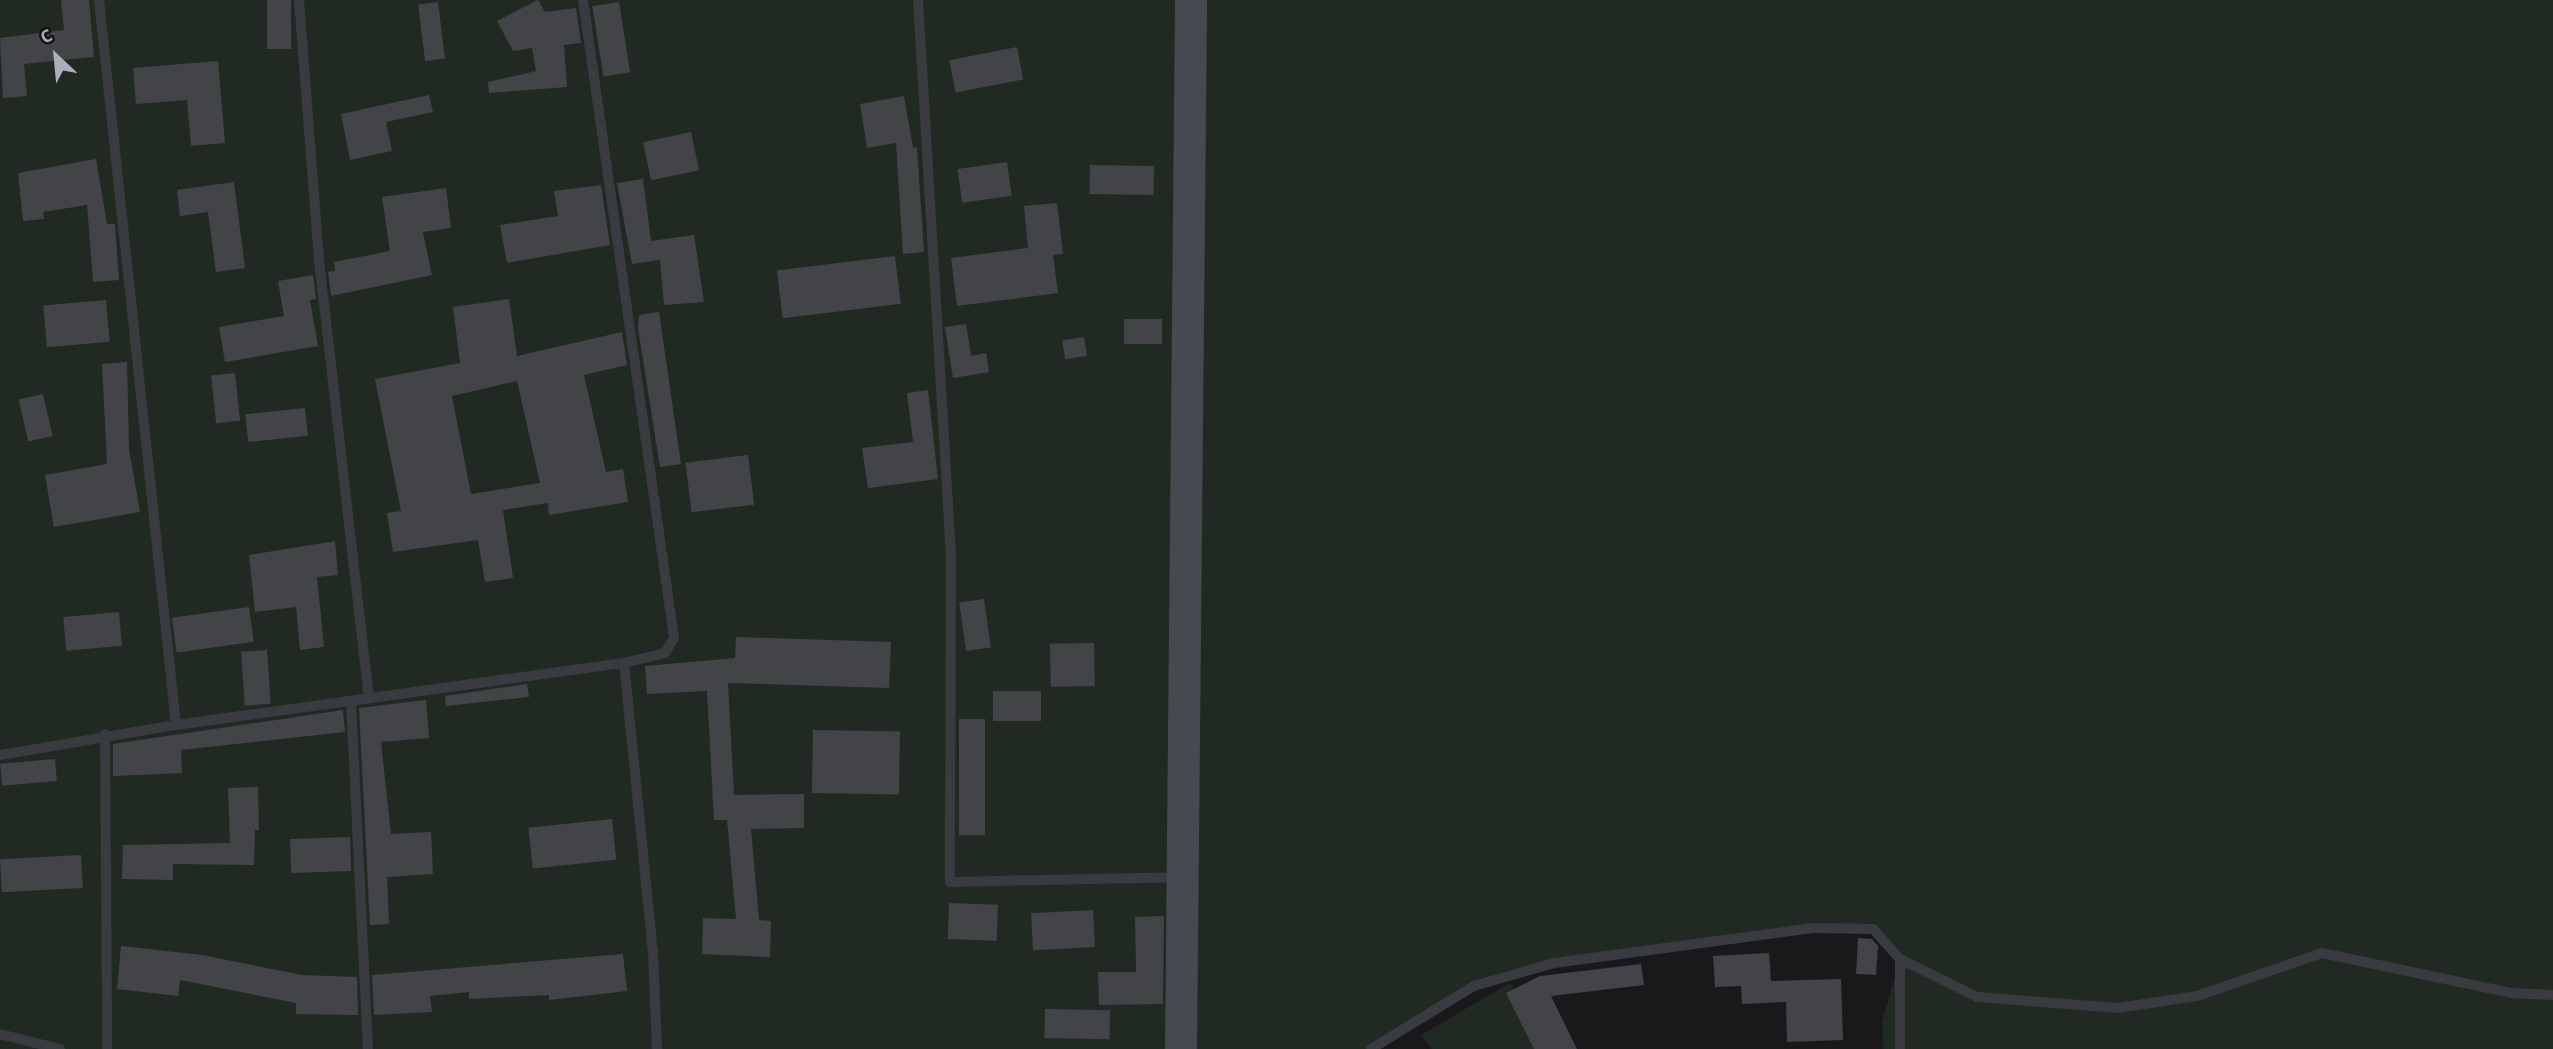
<!DOCTYPE html>
<html>
<head>
<meta charset="utf-8">
<style>
  body { margin:0 }
  #map { position:relative; width:2553px; height:1049px; overflow:hidden; background:#19191b; font-family:"Alegreya Sans",sans-serif }
  div>[style] { position:absolute }
  .green>* { inset:0; background:#202a22 }
  .building>* { inset:0; background:#434448; transform-origin:0 0 }
  .lane>* { height:10px; margin:-5px; padding:0 5px; transform-origin:5px; border-radius:5px; background:#3a3a41 }
  .secondary>* { height:32px; margin:-16px; padding:0 16px; transform-origin:16px; border-radius:16px; background:#474951 }
  span { translate:-50% -50%; white-space:nowrap; text-align:center; line-height:1.15; -webkit-text-stroke:7px #141416; paint-order:stroke }
  .north { position:absolute; left:21px; top:21px; width:70px; height:70px; -webkit-text-stroke:5px #141416; paint-order:stroke; rotate:334deg; font-size:19px; font-weight:700; line-height:28px; text-align:center; color:#abafbc }
  .north::after { content:''; display:block; margin:auto; width:24px; height:32px; background:#abafbc; clip-path:polygon(50% 0,100% 100%,50% 72%,0 100%) }
</style>
</head>
<body>
<div id="map">
  <div class="green">
    <i style="clip-path:polygon(0 0,2553px 0,2553px 1049px,1883px 1049px,1882px 1022px,1900px 959px,1872px 929px,1813px 928px,1554px 963px,1474px 986px,1371px 1049px,0 1049px)"></i>
    <i style="clip-path:polygon(1510px 983px,1548px 1042px,1536px 1049px,1432px 1049px,1421px 1035px)"></i>
  </div>
  <div class="building">
    <i style="clip-path:polygon(61px 0,89px 0,94px 57px,24px 64px,27px 96px,3px 98px,0 38px,64px 30px)"></i>
    <i style="left:267px;top:0;width:24px;height:49px"></i>
    <i style="clip-path:polygon(538px 0,545px 12px,576px 8px,581px 43px,564px 45px,567px 87px,489px 93px,488px 82px,536px 71px,532px 48px,513px 51px,497px 21px)"></i>
    <i style="left:438px;top:2px;width:57px;height:20px;rotate:83deg"></i>
    <i style="left:619px;top:2px;width:71px;height:27px;rotate:81deg"></i>
    <i style="left:1017px;top:47px;width:33px;height:69px;rotate:79deg"></i>
    <i style="clip-path:polygon(218px 61px,225px 143px,191px 146px,187px 100px,136px 104px,133px 68px)"></i>
    <i style="clip-path:polygon(429px 95px,433px 112px,386px 122px,392px 151px,350px 160px,341px 114px)"></i>
    <i style="clip-path:polygon(904px 96px,913px 148px,917px 147px,924px 252px,903px 254px,896px 143px,867px 148px,860px 104px)"></i>
    <i style="left:691px;top:132px;width:39px;height:49px;rotate:78deg"></i>
    <i style="clip-path:polygon(96px 159px,107px 224px,115px 224px,119px 280px,93px 282px,87px 205px,43px 212px,44px 219px,23px 221px,18px 173px)"></i>
    <i style="left:1007px;top:162px;width:34px;height:50px;rotate:82deg"></i>
    <i style="left:1090px;top:165px;width:64px;height:29px;rotate:1deg"></i>
    <i style="clip-path:polygon(643px 179px,651px 241px,694px 235px,704px 302px,664px 305px,660px 260px,632px 264px,617px 183px)"></i>
    <i style="clip-path:polygon(234px 182px,245px 268px,216px 272px,208px 212px,180px 216px,177px 190px)"></i>
    <i style="clip-path:polygon(601px 185px,610px 245px,507px 263px,500px 225px,558px 216px,554px 191px)"></i>
    <i style="clip-path:polygon(446px 188px,451px 228px,423px 232px,432px 275px,331px 296px,328px 272px,335px 271px,334px 262px,390px 251px,382px 197px)"></i>
    <i style="clip-path:polygon(1057px 203px,1063px 254px,1053px 255px,1058px 293px,957px 306px,951px 258px,1028px 248px,1024px 206px)"></i>
    <i style="left:895px;top:256px;width:48px;height:119px;rotate:83deg"></i>
    <i style="clip-path:polygon(313px 275px,316px 299px,310px 300px,318px 346px,225px 362px,219px 327px,284px 316px,278px 281px)"></i>
    <i style="clip-path:polygon(evenodd,509px 299px,517px 356px,622px 332px,627px 365px,584px 375px,606px 472px,623px 469px,628px 502px,549px 515px,548px 503px,503px 510px,513px 578px,485px 582px,478px 540px,393px 552px,387px 513px,401px 511px,375px 379px,460px 363px,453px 307px,509px 299px,517px 381px,540px 483px,471px 494px,452px 396px,517px 381px)"></i>
    <i style="left:106px;top:300px;width:42px;height:63px;rotate:85deg"></i>
    <i style="clip-path:polygon(659px 312px,681px 464px,660px 467px,638px 328px,639px 315px)"></i>
    <i style="left:1124px;top:319px;width:38px;height:25px"></i>
    <i style="clip-path:polygon(966px 324px,971px 356px,986px 353px,989px 372px,953px 378px,945px 327px)"></i>
    <i style="left:1084px;top:337px;width:19px;height:22px;rotate:81deg"></i>
    <i style="clip-path:polygon(127px 362px,129px 449px,140px 512px,54px 527px,45px 475px,107px 464px,102px 364px)"></i>
    <i style="left:235px;top:373px;width:48px;height:24px;rotate:84deg"></i>
    <i style="clip-path:polygon(928px 390px,938px 479px,868px 488px,862px 448px,913px 442px,907px 393px)"></i>
    <i style="left:43px;top:394px;width:43px;height:25px;rotate:77deg"></i>
    <i style="left:305px;top:408px;width:28px;height:60px;rotate:84deg"></i>
    <i style="left:748px;top:455px;width:50px;height:63px;rotate:83deg"></i>
    <i style="clip-path:polygon(335px 541px,338px 575px,317px 577px,324px 647px,300px 650px,296px 607px,255px 612px,249px 555px)"></i>
    <i style="left:984px;top:599px;width:49px;height:25px;rotate:82deg"></i>
    <i style="left:249px;top:607px;width:35px;height:78px;rotate:82deg"></i>
    <i style="left:119px;top:612px;width:34px;height:56px;rotate:85deg"></i>
    <i style="clip-path:polygon(736px 637px,891px 642px,889px 688px,728px 683px,734px 795px,804px 794px,804px 828px,751px 829px,759px 920px,771px 921px,770px 957px,702px 954px,703px 918px,736px 919px,727px 820px,714px 820px,707px 691px,647px 694px,645px 666px,735px 658px)"></i>
    <i style="left:1094px;top:643px;width:43px;height:44px;rotate:89deg"></i>
    <i style="left:267px;top:650px;width:54px;height:26px;rotate:86deg"></i>
    <i style="clip-path:polygon(527px 684px,529px 697px,446px 706px,445px 696px)"></i>
    <i style="left:1041px;top:691px;width:30px;height:48px;rotate:90deg"></i>
    <i style="clip-path:polygon(426px 700px,429px 738px,381px 742px,391px 834px,431px 832px,433px 874px,387px 877px,389px 924px,370px 925px,359px 708px)"></i>
    <i style="clip-path:polygon(343px 710px,345px 732px,181px 750px,182px 773px,113px 776px,113px 744px)"></i>
    <i style="left:959px;top:719px;width:26px;height:116px"></i>
    <i style="left:813px;top:730px;width:87px;height:63px;rotate:1deg"></i>
    <i style="left:55px;top:759px;width:22px;height:55px;rotate:85deg"></i>
    <i style="clip-path:polygon(258px 787px,259px 830px,255px 830px,254px 865px,173px 864px,173px 880px,122px 879px,123px 845px,230px 843px,228px 788px)"></i>
    <i style="left:612px;top:819px;width:41px;height:84px;rotate:84deg"></i>
    <i style="left:350px;top:837px;width:34px;height:60px;rotate:88deg"></i>
    <i style="left:81px;top:855px;width:33px;height:81px;rotate:87deg"></i>
    <i style="left:949px;top:903px;width:49px;height:36px;rotate:2deg"></i>
    <i style="left:1093px;top:910px;width:37px;height:62px;rotate:87deg"></i>
    <i style="clip-path:polygon(1164px 916px,1163px 1004px,1099px 1005px,1098px 972px,1136px 972px,1135px 917px)"></i>
    <i style="clip-path:polygon(1858px 938px,1872px 939px,1878px 946px,1876px 975px,1856px 974px)"></i>
    <i style="clip-path:polygon(121px 946px,202px 955px,302px 975px,357px 977px,358px 1015px,296px 1014px,296px 1003px,180px 980px,178px 996px,117px 989px)"></i>
    <i style="clip-path:polygon(1769px 953px,1771px 981px,1841px 979px,1843px 1040px,1787px 1042px,1786px 1002px,1742px 1004px,1741px 986px,1715px 987px,1713px 956px)"></i>
    <i style="clip-path:polygon(623px 954px,627px 991px,549px 1000px,549px 995px,469px 999px,469px 992px,430px 996px,432px 1012px,374px 1015px,372px 975px)"></i>
    <i style="clip-path:polygon(1641px 964px,1644px 985px,1551px 996px,1577px 1049px,1534px 1049px,1506px 993px,1540px 976px)"></i>
    <i style="left:1045px;top:1009px;width:65px;height:29px;rotate:1deg"></i>
  </div>
  <div class="lane">
    <i style="left:299px;top:0;width:261px;rotate:85.6deg"></i>
    <i style="left:319px;top:260px;width:439px;rotate:83.5deg"></i>
    <i style="left:583px;top:0;width:644px;rotate:81.88deg"></i>
    <i style="left:674px;top:638px;width:17px;rotate:121deg"></i>
    <i style="left:665px;top:653px;width:42px;rotate:166.3deg"></i>
    <i style="left:624px;top:663px;width:289px;rotate:84.3deg"></i>
    <i style="left:653px;top:951px;width:98px;rotate:87.7deg"></i>
    <i style="left:918px;top:0;width:556px;rotate:86.6deg"></i>
    <i style="left:951px;top:555px;width:327px;rotate:90.2deg"></i>
    <i style="left:950px;top:882px;width:230px;rotate:-1.2deg"></i>
    <i style="left:351px;top:702px;width:347px;rotate:87.2deg"></i>
    <i style="left:176px;top:725px;width:452px;rotate:-7.9deg"></i>
    <i style="left:105px;top:734px;width:315px;rotate:89.6deg"></i>
    <i style="left:0;top:755px;width:179px;rotate:-9.7deg"></i>
    <i style="left:176px;top:725px;width:729px;rotate:-96.06deg"></i>
    <i style="left:1900px;top:959px;width:90px;rotate:90deg"></i>
    <i style="left:0;top:1034px;width:62px;rotate:14deg"></i>
    <i style="left:1371px;top:1049px;width:121px;rotate:-31.5deg"></i>
    <i style="left:1474px;top:986px;width:83px;rotate:-16deg"></i>
    <i style="left:1554px;top:963px;width:261px;rotate:-7.7deg"></i>
    <i style="left:1813px;top:928px;width:60px;rotate:1deg"></i>
    <i style="left:1873px;top:929px;width:40px;rotate:48deg"></i>
    <i style="left:1900px;top:959px;width:86px;rotate:26.3deg"></i>
    <i style="left:1977px;top:997px;width:141px;rotate:4.5deg"></i>
    <i style="left:2118px;top:1008px;width:80px;rotate:-8.6deg"></i>
    <i style="left:2197px;top:996px;width:132px;rotate:-19deg"></i>
    <i style="left:2322px;top:953px;width:193px;rotate:11.9deg"></i>
    <i style="left:2511px;top:993px;width:42px;rotate:2.7deg"></i>
  </div>
  <div class="secondary">
    <i style="left:1181px;top:1049px;width:1049px;rotate:-89.45deg"></i>
  </div>
  <div class="north">С</div>
</div>
</body>
</html>
